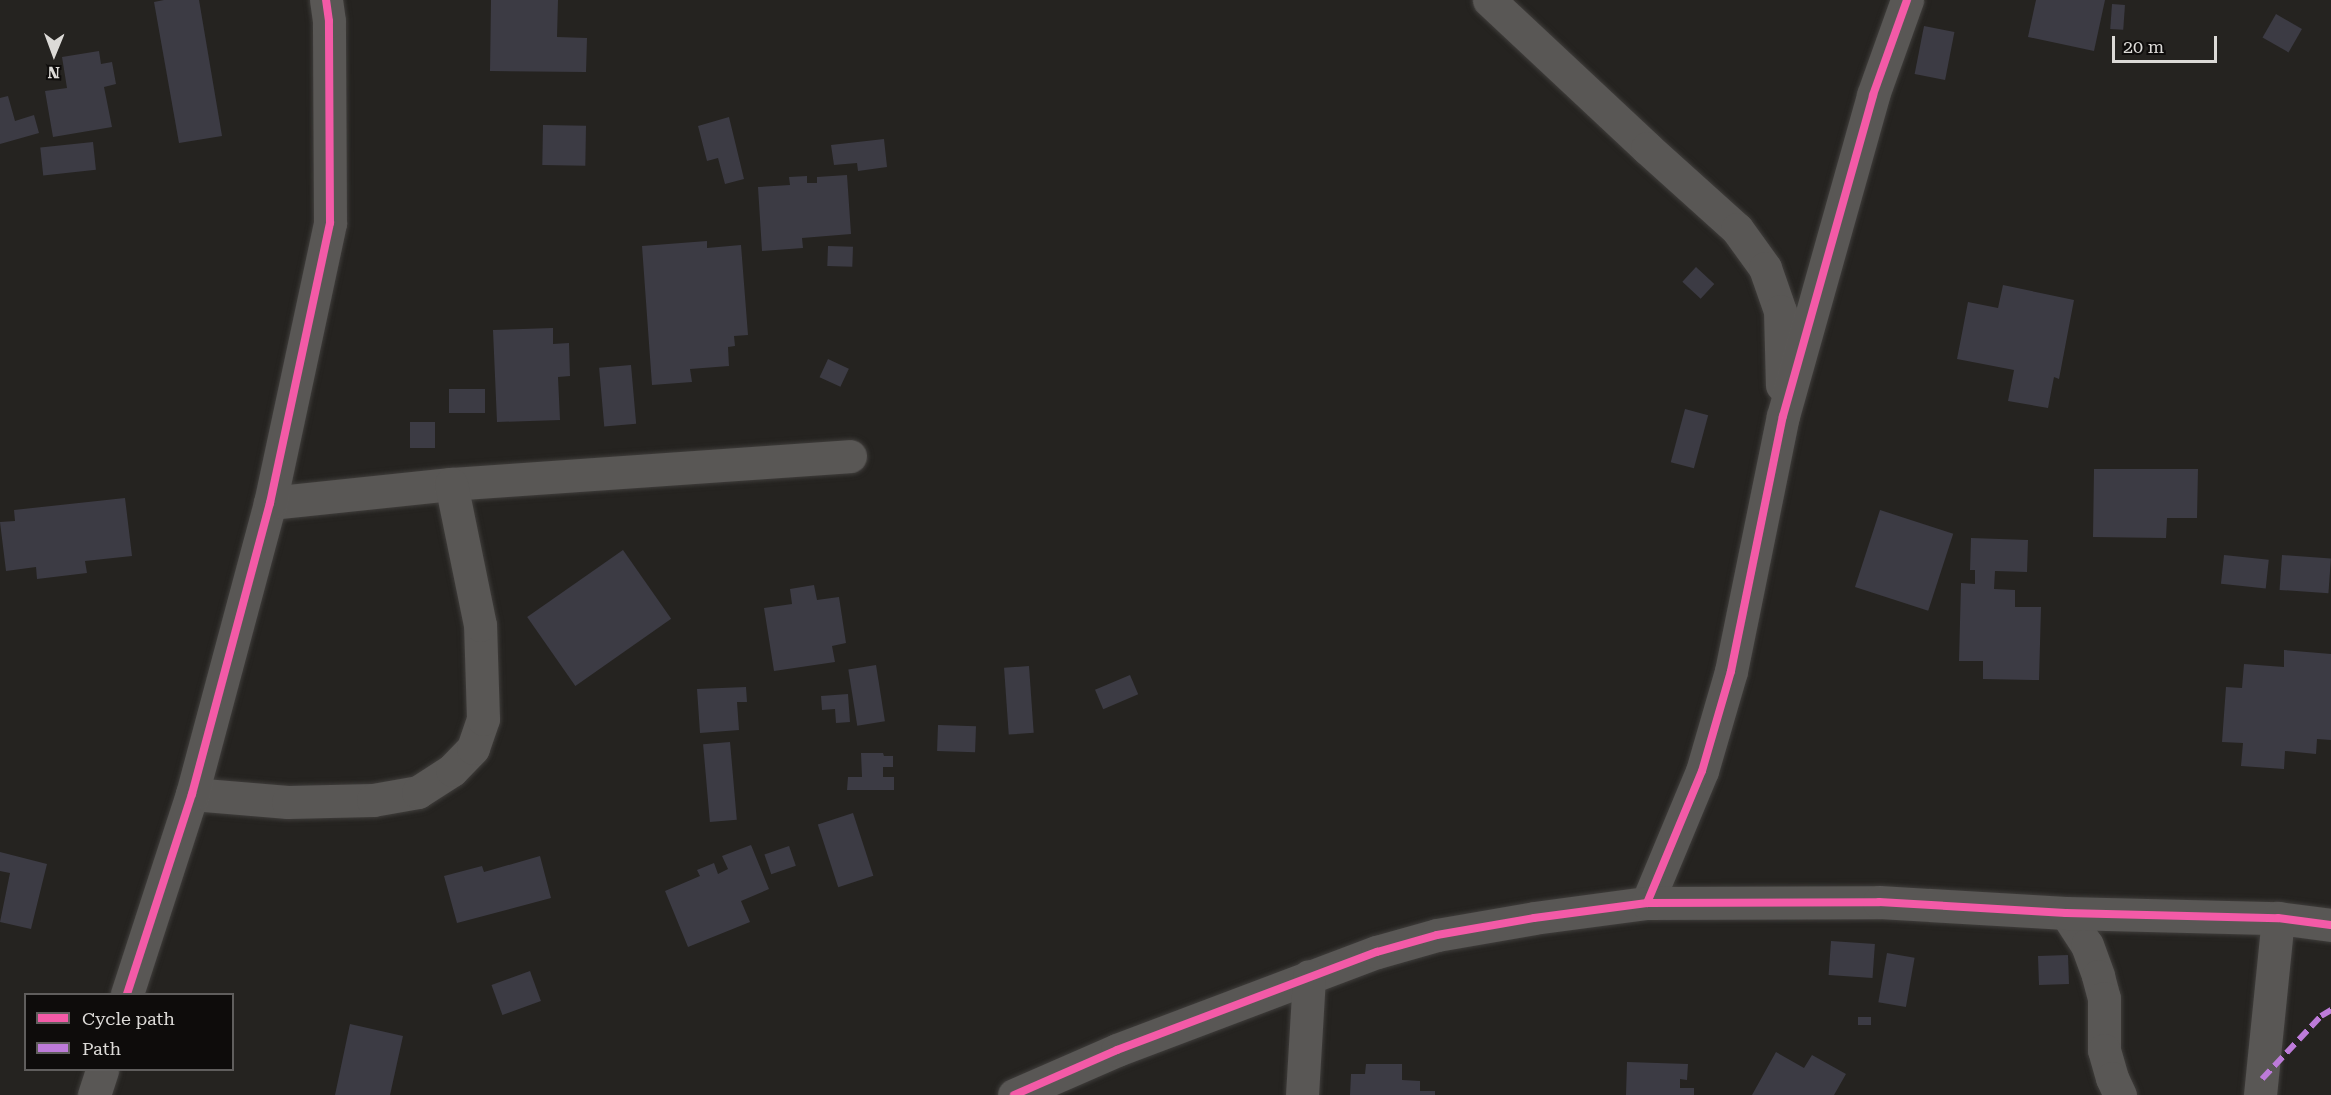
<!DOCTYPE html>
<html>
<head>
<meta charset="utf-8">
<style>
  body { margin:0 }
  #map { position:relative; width:2331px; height:1095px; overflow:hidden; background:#252320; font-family:"Roboto Serif",serif }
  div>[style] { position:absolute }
  .building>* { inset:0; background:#3c3b44; transform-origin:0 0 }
  .roads { filter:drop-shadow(0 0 2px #3f3d3b) drop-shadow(0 0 2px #3f3d3b) }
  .minor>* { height:33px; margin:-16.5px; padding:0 16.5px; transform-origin:16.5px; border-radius:16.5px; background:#595755 }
  .quiet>* { height:6px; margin-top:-3px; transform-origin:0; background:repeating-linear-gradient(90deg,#bd7bd9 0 12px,transparent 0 18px) }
  .cycleway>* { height:8px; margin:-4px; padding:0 4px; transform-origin:4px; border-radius:4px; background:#f35aa7 }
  span { translate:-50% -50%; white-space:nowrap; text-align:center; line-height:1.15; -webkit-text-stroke:5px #0e0c0b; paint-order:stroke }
  .legend { position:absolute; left:24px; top:993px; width:210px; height:78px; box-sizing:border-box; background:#0e0c0b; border:2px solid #605e5d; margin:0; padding:8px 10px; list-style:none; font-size:18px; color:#dcdad7 }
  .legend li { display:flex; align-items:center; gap:12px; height:30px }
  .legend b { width:30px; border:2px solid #605e5d }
  .north { position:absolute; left:24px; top:24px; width:60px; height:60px; -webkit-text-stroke:4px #0e0c0b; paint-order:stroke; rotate:181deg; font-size:16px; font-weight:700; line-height:24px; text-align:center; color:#dcdad7 }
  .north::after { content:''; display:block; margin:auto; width:21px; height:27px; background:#dcdad7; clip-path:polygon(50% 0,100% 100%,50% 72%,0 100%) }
  .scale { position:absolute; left:2112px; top:36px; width:105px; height:27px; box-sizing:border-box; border:3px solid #dcdad7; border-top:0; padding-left:8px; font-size:18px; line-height:21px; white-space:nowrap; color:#dcdad7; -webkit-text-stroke:4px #0e0c0b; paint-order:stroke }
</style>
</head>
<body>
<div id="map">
  <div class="building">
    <i style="clip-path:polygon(164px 0,199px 0,222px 136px,179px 143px,154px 2px)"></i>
    <i style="clip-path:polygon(491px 0,558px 0,557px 37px,587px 38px,586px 72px,490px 71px)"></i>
    <i style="clip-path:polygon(2036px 0,2105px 0,2094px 51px,2028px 37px)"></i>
    <i style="left:2112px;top:4px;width:13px;height:25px;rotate:4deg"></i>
    <i style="left:2276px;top:14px;width:30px;height:27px;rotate:30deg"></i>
    <i style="left:1924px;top:26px;width:31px;height:49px;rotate:11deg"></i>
    <i style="clip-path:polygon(99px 51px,101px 64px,112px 62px,116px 84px,104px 87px,112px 127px,53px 137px,45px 91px,67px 88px,62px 57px)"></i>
    <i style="clip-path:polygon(8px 96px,15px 121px,34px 115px,39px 133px,0 144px,0 98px)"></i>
    <i style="clip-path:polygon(729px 117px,744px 179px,725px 184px,718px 158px,707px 161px,698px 126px)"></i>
    <i style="left:543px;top:125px;width:43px;height:40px;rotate:1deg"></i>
    <i style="clip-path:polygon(884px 139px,887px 167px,858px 171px,857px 163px,834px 165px,831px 145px)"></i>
    <i style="left:93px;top:142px;width:28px;height:53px;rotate:84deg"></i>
    <i style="clip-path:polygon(847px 175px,851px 234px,802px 238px,803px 248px,762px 251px,758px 187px,790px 185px,789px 177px,807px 176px,807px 183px,817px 183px,817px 177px)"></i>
    <i style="clip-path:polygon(707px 241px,707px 248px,741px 245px,748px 335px,734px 336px,735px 346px,728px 347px,729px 366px,690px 369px,692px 382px,652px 385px,642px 246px)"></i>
    <i style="left:828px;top:246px;width:25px;height:20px;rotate:2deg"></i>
    <i style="left:1696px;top:267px;width:25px;height:20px;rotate:43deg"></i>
    <i style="clip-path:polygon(2003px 285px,2074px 300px,2059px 379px,2054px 377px,2048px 408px,2008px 401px,2014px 370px,1957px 359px,1968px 302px,1998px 308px)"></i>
    <i style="clip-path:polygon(553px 328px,553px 344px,569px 343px,570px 376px,558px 377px,560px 420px,497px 422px,493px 330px)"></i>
    <i style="left:828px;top:359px;width:23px;height:20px;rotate:25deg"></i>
    <i style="left:631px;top:365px;width:59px;height:32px;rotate:85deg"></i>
    <i style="left:449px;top:389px;width:36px;height:24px"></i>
    <i style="left:1685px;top:409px;width:24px;height:55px;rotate:15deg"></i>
    <i style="left:410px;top:422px;width:25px;height:26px"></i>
    <i style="clip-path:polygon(2094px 469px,2198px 469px,2197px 518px,2167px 518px,2166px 538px,2093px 537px)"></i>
    <i style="clip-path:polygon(125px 498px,132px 556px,85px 561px,87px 573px,37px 579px,36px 567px,6px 571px,0 522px,15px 521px,14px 510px)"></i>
    <i style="left:1880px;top:510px;width:77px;height:81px;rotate:18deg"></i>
    <i style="clip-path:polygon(1971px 538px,2028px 540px,2027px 572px,1995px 571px,1994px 589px,2015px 590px,2015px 607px,2041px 607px,2039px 680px,1983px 679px,1983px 661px,1959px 661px,1961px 583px,1975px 584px,1975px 570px,1970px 570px)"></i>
    <i style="left:623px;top:550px;width:84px;height:117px;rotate:55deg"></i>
    <i style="left:2224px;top:555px;width:45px;height:29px;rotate:6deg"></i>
    <i style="left:2282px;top:555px;width:49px;height:35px;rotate:4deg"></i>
    <i style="clip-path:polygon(814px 585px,817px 600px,839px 597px,846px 643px,832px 646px,835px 662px,774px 671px,764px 608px,792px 604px,790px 589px)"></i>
    <i style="clip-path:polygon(2284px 650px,2331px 654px,2331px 740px,2317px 739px,2316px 754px,2285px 751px,2284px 769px,2241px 766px,2243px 743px,2222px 742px,2226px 687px,2242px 688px,2244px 664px,2284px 667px)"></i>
    <i style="left:876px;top:665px;width:57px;height:28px;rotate:81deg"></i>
    <i style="left:1029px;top:666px;width:67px;height:25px;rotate:86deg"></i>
    <i style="left:1130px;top:675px;width:21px;height:38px;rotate:67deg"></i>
    <i style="clip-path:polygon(746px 687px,747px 702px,737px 702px,739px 730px,700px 733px,697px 689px)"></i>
    <i style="clip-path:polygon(848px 694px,850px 722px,836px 723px,835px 709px,822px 710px,821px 696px)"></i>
    <i style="left:938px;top:725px;width:38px;height:26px;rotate:2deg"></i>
    <i style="left:730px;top:742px;width:78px;height:27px;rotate:85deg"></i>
    <i style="clip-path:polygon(861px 753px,883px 753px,884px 756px,893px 756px,893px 767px,883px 767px,883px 777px,894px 777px,894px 790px,847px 790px,848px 777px,862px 777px)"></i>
    <i style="left:853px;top:813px;width:66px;height:37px;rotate:72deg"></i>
    <i style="clip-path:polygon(751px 845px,769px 889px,741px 901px,750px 922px,688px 947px,665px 891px,700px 876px,697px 870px,714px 863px,718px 874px,728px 869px,722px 856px)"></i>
    <i style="left:789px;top:846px;width:21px;height:26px;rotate:71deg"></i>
    <i style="clip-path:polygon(0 852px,47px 864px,31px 929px,0 922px,10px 873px,0 871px)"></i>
    <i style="clip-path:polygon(540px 856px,551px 898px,457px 923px,444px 876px,482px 866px,484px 872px)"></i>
    <i style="left:1831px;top:941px;width:44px;height:34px;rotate:4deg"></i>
    <i style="left:1887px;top:953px;width:28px;height:50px;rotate:10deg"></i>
    <i style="left:2068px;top:955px;width:29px;height:30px;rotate:88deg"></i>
    <i style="left:530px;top:971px;width:32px;height:41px;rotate:70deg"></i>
    <i style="left:1858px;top:1017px;width:13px;height:8px"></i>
    <i style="clip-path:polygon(350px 1024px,403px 1036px,390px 1095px,335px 1095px)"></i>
    <i style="clip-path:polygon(1776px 1052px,1804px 1068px,1812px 1055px,1846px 1074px,1834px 1095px,1752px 1095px)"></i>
    <i style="clip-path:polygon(1627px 1062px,1688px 1064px,1687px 1080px,1680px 1079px,1680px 1088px,1694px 1088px,1694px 1095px,1626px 1095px)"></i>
    <i style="clip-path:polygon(1366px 1064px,1402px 1064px,1402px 1080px,1420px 1081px,1420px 1091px,1435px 1091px,1435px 1095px,1350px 1095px,1351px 1074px,1365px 1074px)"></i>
  </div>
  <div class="roads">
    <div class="minor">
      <i style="left:1489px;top:0;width:216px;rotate:43.1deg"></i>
      <i style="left:1647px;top:148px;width:121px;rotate:42deg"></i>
      <i style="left:1737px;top:229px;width:48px;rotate:54.3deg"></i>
      <i style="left:1765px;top:268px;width:46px;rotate:70.8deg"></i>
      <i style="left:1780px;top:311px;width:74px;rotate:88.5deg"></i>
      <i style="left:270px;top:503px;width:182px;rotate:-6deg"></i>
      <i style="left:451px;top:484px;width:400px;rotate:-4deg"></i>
      <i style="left:192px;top:794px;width:96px;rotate:4.8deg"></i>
      <i style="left:288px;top:802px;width:85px;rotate:-1.3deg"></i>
      <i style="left:373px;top:800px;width:46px;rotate:-10.1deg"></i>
      <i style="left:418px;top:792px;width:40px;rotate:-32.9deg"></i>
      <i style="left:452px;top:770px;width:30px;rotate:-46deg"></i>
      <i style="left:473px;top:748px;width:31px;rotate:-71deg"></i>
      <i style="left:483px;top:719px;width:94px;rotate:-91.8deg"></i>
      <i style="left:480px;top:625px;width:144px;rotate:-101.6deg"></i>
      <i style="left:1647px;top:903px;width:143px;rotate:-67.4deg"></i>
      <i style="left:1702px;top:771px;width:104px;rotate:-73.8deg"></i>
      <i style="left:1731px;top:671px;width:260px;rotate:-78.5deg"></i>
      <i style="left:1783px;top:416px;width:333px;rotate:-74.3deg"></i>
      <i style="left:1873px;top:95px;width:101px;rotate:-70.3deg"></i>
      <i style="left:2066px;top:913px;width:38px;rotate:57deg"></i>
      <i style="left:2087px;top:945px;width:33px;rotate:70deg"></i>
      <i style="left:2098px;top:976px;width:23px;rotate:75deg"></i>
      <i style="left:2104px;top:998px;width:52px;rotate:90deg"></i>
      <i style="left:2104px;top:1050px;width:29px;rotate:74deg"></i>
      <i style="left:2112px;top:1078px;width:19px;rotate:65deg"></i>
      <i style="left:127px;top:994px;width:210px;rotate:-72deg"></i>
      <i style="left:192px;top:794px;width:301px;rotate:-75deg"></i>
      <i style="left:270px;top:503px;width:286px;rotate:-77.9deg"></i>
      <i style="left:330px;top:223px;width:202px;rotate:-90.3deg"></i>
      <i style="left:329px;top:21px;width:21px;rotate:-98deg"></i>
      <i style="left:94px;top:1095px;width:26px;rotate:-72deg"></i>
      <i style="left:1014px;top:1095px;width:112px;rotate:-23.6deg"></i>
      <i style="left:1117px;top:1050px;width:278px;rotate:-20.7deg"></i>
      <i style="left:1377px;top:952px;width:62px;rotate:-15.8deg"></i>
      <i style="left:1437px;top:935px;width:98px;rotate:-9.9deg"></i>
      <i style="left:1534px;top:918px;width:114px;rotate:-7.6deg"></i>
      <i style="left:1647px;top:903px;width:232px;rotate:-0.2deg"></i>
      <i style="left:1879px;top:902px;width:187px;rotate:3.4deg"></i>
      <i style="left:2066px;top:913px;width:212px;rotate:1.4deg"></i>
      <i style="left:2278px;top:918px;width:53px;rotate:7.5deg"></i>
      <i style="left:1302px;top:1095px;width:119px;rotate:-86.6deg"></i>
      <i style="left:2260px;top:1095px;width:178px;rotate:-84.2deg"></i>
    </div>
  </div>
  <div class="quiet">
    <i style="left:2262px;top:1079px;width:86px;rotate:-46.9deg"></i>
    <i style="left:2321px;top:1016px;width:12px;rotate:-31deg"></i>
  </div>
  <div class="cycleway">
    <i style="left:1647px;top:903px;width:143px;rotate:-67.4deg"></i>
    <i style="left:1702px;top:771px;width:104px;rotate:-73.8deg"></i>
    <i style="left:1731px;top:671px;width:260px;rotate:-78.5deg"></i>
    <i style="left:1783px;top:416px;width:333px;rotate:-74.3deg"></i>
    <i style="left:1873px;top:95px;width:101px;rotate:-70.3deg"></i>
    <i style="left:127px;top:994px;width:210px;rotate:-72deg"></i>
    <i style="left:192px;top:794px;width:301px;rotate:-75deg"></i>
    <i style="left:270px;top:503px;width:286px;rotate:-77.9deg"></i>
    <i style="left:330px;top:223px;width:202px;rotate:-90.3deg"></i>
    <i style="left:329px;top:21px;width:21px;rotate:-98deg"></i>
    <i style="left:1014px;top:1095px;width:112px;rotate:-23.6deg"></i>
    <i style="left:1117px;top:1050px;width:278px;rotate:-20.7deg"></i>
    <i style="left:1377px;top:952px;width:62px;rotate:-15.8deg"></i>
    <i style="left:1437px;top:935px;width:98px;rotate:-9.9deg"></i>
    <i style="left:1534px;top:918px;width:114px;rotate:-7.6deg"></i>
    <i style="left:1647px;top:903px;width:232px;rotate:-0.2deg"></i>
    <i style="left:1879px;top:902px;width:187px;rotate:3.4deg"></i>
    <i style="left:2066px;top:913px;width:212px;rotate:1.4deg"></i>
    <i style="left:2278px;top:918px;width:53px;rotate:7.5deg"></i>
  </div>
  <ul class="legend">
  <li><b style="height:8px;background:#f35aa7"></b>Cycle path</li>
  <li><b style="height:8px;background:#bd7bd9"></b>Path</li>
  </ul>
  <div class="north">N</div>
  <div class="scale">20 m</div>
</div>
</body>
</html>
